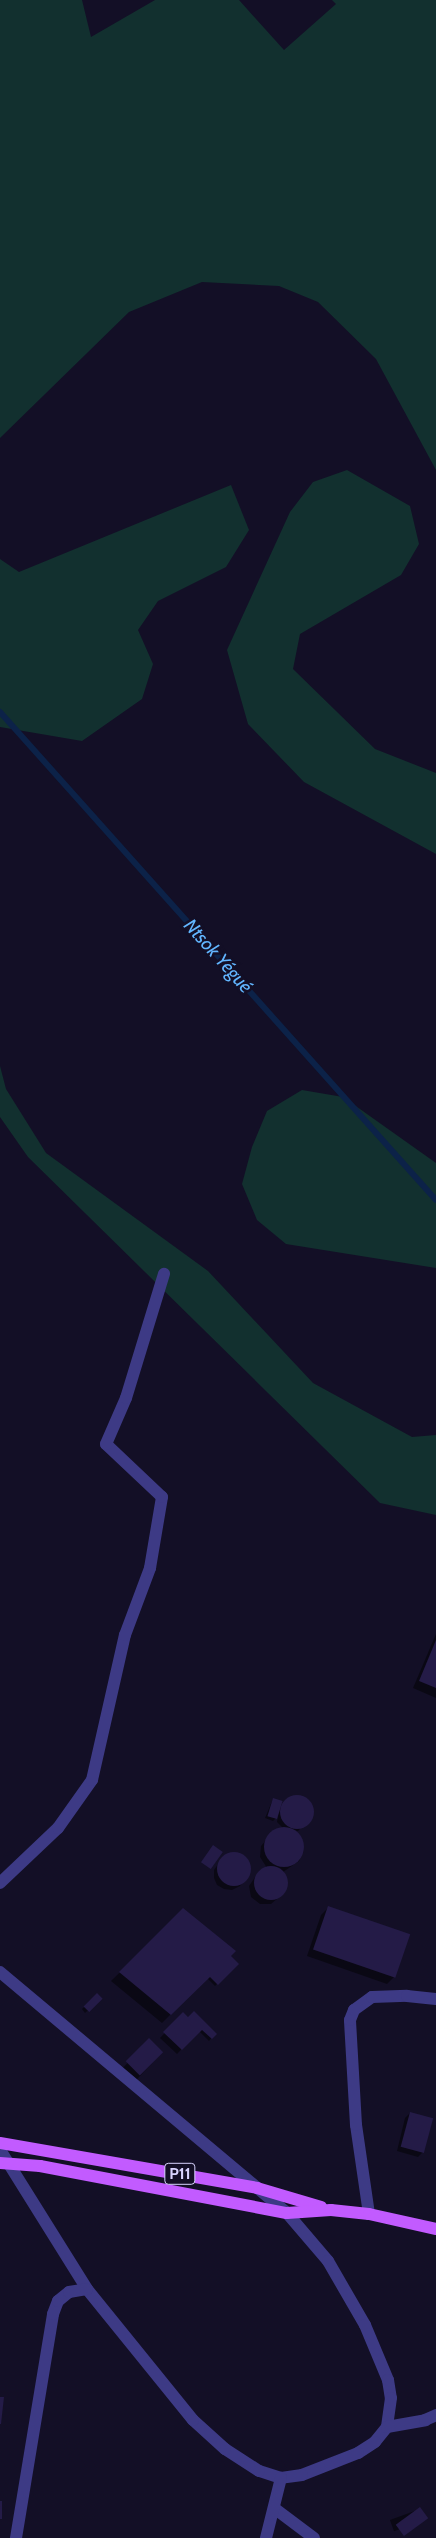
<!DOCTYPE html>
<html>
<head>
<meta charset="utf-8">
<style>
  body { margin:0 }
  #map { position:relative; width:436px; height:2538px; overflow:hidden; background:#130f26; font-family:Cabin,sans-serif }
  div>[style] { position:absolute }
  .green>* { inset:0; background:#12302f }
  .shadow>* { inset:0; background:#0007; transform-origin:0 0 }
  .stream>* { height:6px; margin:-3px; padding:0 3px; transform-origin:3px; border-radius:3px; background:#0c2248 }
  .building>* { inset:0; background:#241b47; transform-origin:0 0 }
  .round { border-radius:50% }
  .minor>* { height:12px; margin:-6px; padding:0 6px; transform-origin:6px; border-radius:6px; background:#3d3a85 }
  .major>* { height:12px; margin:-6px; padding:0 6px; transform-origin:6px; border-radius:6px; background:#c25bff }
  .major-bridge>* { height:12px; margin:-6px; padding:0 6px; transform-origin:6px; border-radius:6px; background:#c25bff }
  span { translate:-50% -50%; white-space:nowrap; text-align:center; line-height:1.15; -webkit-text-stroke:5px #130f26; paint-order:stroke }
  .shield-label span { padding:1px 4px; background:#130f26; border:1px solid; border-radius:4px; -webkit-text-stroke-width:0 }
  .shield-label { font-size:16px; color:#d9d4ff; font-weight:700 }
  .water-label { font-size:19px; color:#62b6ff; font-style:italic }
</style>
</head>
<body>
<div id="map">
  <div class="green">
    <i style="clip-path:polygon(0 0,82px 0,91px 37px,155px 0,239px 0,284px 50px,336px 4px,332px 0,436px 0,436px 470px,376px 359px,318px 302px,279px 286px,202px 282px,129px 312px,0 438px)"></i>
    <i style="clip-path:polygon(347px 470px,410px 506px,419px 544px,401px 575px,300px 634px,293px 669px,375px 749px,436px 773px,436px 854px,304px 782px,248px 724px,227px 650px,290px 512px,313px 482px)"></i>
    <i style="clip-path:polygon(231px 485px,249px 530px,226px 567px,158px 601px,138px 630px,153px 664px,142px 699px,82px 741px,0 727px,0 559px,19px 572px)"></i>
    <i style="clip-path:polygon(0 1066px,6px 1089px,46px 1153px,208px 1271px,313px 1383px,412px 1437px,436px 1435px,436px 1515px,380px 1503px,28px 1157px,0 1117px)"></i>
    <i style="clip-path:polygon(302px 1090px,343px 1097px,436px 1163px,436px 1268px,286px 1244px,257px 1220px,242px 1184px,252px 1147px,267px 1111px)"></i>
  </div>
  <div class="shadow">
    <i style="clip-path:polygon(436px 1634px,436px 1698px,413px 1688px)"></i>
    <i style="clip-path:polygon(294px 1797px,306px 1799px,313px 1810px,312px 1816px,298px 1831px,295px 1831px,302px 1840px,304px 1851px,299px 1861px,283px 1872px,288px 1881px,285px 1892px,271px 1904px,260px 1904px,251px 1897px,249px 1886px,260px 1870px,267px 1868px,260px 1857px,261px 1846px,273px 1832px,283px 1828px,277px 1822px,278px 1816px,273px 1821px,265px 1818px,273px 1799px,278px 1810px)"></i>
    <i style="clip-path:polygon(231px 1854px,239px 1854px,246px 1858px,250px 1865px,249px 1873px,240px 1886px,232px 1890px,224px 1889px,217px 1885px,214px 1878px,214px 1870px,223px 1857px)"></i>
    <i style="clip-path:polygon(328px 1908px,394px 1977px,387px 1984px,307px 1956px,321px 1915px)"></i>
    <i style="clip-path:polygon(184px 1910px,237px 1964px,215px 1986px,207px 1978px,162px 2023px,111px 1981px)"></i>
    <i style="clip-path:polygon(97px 1995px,101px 1999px,85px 2013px,82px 2009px)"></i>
    <i style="clip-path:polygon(183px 2014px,215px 2034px,209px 2041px,199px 2031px,177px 2054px,160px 2038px)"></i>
    <i style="left:149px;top:2040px;width:18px;height:38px;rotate:43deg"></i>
    <i style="clip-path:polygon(410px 2113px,423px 2152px,418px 2157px,397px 2151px,405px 2118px)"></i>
    <i style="left:420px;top:2509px;width:12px;height:32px;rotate:70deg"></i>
  </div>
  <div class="stream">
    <i style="left:0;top:712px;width:654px;rotate:48.22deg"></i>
  </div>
  <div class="building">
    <i style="clip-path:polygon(436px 1640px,436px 1688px,419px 1681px)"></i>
    <i class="round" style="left:280px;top:1795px;width:34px;height:34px"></i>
    <i style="left:273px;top:1798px;width:10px;height:19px;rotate:17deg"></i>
    <i class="round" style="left:264px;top:1827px;width:40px;height:40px"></i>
    <i style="left:213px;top:1845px;width:12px;height:21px;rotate:35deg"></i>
    <i class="round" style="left:217px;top:1852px;width:34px;height:34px"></i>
    <i class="round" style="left:254px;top:1866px;width:34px;height:34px"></i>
    <i style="left:328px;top:1906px;width:87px;height:46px;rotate:19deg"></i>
    <i style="clip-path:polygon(183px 1908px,236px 1951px,231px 1956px,239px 1964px,218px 1985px,210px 1977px,171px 2015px,119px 1972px)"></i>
    <i style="left:97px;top:1993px;width:8px;height:19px;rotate:45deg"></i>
    <i style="clip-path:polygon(194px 2011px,217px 2034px,212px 2039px,202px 2030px,182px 2050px,163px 2032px,183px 2012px,188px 2017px)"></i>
    <i style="left:149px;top:2038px;width:20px;height:33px;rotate:45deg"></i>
    <i style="left:410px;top:2112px;width:24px;height:36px;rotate:15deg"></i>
    <i style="clip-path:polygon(0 2397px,4px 2397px,1px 2424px,0 2424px)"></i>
    <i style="left:0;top:2501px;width:2px;height:18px"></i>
    <i style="left:420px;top:2507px;width:14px;height:30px;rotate:54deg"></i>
  </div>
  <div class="minor">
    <i style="left:0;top:1883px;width:80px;rotate:-43.5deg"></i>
    <i style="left:58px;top:1828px;width:59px;rotate:-54.7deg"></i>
    <i style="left:92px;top:1780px;width:149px;rotate:-77.2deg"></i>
    <i style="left:125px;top:1635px;width:72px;rotate:-69.5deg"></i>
    <i style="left:150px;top:1568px;width:72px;rotate:-80.4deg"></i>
    <i style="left:162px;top:1497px;width:77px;rotate:-136.6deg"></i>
    <i style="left:106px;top:1444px;width:50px;rotate:-66.5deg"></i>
    <i style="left:126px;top:1398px;width:130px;rotate:-73deg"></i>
    <i style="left:0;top:1972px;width:375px;rotate:40deg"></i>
    <i style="left:287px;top:2213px;width:63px;rotate:49.5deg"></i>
    <i style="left:328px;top:2261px;width:74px;rotate:60deg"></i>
    <i style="left:365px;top:2325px;width:60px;rotate:67.3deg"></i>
    <i style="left:388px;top:2380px;width:18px;rotate:81deg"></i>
    <i style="left:391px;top:2398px;width:29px;rotate:98deg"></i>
    <i style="left:387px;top:2427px;width:19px;rotate:129deg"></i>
    <i style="left:375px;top:2442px;width:20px;rotate:147deg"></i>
    <i style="left:358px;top:2453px;width:60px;rotate:158.6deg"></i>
    <i style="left:302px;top:2475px;width:21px;rotate:172deg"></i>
    <i style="left:281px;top:2478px;width:23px;rotate:-162deg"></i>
    <i style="left:259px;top:2471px;width:40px;rotate:-147.1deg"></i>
    <i style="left:225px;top:2449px;width:43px;rotate:-137.8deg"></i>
    <i style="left:193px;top:2420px;width:169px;rotate:-129deg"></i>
    <i style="left:87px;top:2289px;width:164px;rotate:-122deg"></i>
    <i style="left:369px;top:2214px;width:90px;rotate:-98.3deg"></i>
    <i style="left:356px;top:2125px;width:105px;rotate:-93.3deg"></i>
    <i style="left:350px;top:2020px;width:11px;rotate:-68deg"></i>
    <i style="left:354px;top:2010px;width:22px;rotate:-36deg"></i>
    <i style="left:372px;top:1997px;width:35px;rotate:-2deg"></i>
    <i style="left:407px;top:1996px;width:29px;rotate:6deg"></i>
    <i style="left:387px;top:2427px;width:39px;rotate:-10deg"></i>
    <i style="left:425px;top:2420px;width:12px;rotate:-24deg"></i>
    <i style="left:274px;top:2508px;width:50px;rotate:36.9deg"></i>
    <i style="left:16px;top:2538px;width:227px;rotate:-80.6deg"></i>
    <i style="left:53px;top:2314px;width:14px;rotate:-69deg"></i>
    <i style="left:58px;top:2301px;width:14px;rotate:-39deg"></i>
    <i style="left:69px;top:2292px;width:18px;rotate:-9deg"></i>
    <i style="left:266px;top:2538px;width:62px;rotate:-76deg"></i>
  </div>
  <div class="major">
    <i style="left:0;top:2143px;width:261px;rotate:9.9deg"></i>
    <i style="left:257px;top:2188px;width:67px;rotate:16.5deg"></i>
    <i style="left:40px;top:2166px;width:251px;rotate:10.8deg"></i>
    <i style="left:287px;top:2213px;width:44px;rotate:-3.9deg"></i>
    <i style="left:331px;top:2210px;width:38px;rotate:6deg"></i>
    <i style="left:369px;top:2214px;width:69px;rotate:12.6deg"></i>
  </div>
  <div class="major-bridge">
    <i style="left:0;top:2163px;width:40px;rotate:4.3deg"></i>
  </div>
  <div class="shield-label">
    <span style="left:180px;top:2174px">P11</span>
  </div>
  <div class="water-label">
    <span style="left:218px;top:956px;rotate:48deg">Ntsok Yégué</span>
  </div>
</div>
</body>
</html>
